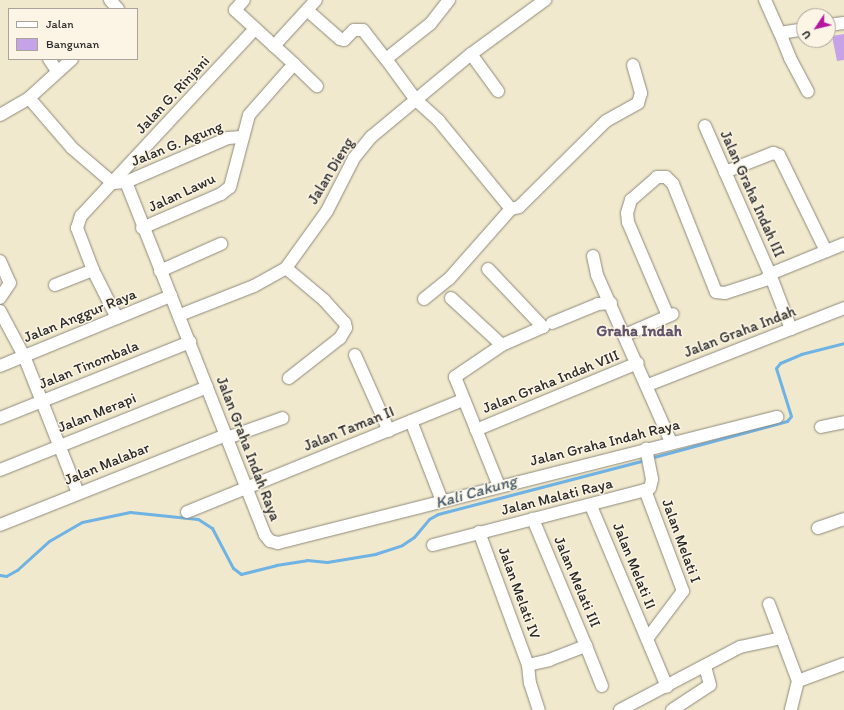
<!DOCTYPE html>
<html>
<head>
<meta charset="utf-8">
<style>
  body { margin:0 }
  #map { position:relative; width:844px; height:710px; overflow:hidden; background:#f1e9cd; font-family:Itim,sans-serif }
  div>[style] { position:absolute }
  .stream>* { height:3px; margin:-1.5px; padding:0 1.5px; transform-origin:1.5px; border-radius:1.5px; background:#6fb2e4 }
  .building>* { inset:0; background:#c5a3e6 }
  .roads { filter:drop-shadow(0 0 1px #8e8a7c) drop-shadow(0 0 1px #8e8a7c) }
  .minor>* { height:12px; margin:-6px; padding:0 6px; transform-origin:6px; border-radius:6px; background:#fff }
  span { translate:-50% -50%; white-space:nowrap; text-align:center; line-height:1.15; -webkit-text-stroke:3px #fcf5e5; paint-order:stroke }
  .street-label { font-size:15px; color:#2b2b2b }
  .neighbourhood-label { font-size:16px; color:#61556c; font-weight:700 }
  .water-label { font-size:16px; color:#435a6c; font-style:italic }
  .legend { position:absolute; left:8px; top:8px; width:130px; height:52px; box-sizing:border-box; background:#fcf5e5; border:1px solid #a8a49b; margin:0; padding:5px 7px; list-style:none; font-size:12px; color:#2b2b2b }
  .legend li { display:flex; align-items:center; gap:8px; height:20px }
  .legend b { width:20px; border:1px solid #a8a49b }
  .north { position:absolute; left:796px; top:8px; width:40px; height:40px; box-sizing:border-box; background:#fcf5e5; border:1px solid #a8a49b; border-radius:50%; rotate:235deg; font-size:11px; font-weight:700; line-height:16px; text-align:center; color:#2b2b2b }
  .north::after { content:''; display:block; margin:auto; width:14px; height:18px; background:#b5179e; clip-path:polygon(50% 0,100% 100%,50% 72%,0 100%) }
</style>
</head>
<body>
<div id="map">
  <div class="stream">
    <i style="left:650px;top:458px;width:142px;rotate:-15.1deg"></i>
    <i style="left:787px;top:421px;width:6px;rotate:-51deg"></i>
    <i style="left:791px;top:416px;width:50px;rotate:-107.4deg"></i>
    <i style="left:776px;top:368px;width:6px;rotate:-51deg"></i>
    <i style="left:780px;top:363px;width:23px;rotate:-23deg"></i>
    <i style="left:801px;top:354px;width:44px;rotate:-14.3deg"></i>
    <i style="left:0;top:575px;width:6px;rotate:9deg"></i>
    <i style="left:6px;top:576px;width:13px;rotate:-29deg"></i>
    <i style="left:17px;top:570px;width:43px;rotate:-42.2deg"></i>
    <i style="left:49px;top:541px;width:38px;rotate:-30deg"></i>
    <i style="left:82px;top:522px;width:49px;rotate:-11.8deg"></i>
    <i style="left:130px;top:512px;width:68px;rotate:5.9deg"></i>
    <i style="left:198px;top:519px;width:17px;rotate:33deg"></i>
    <i style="left:212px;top:528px;width:45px;rotate:62.3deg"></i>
    <i style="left:233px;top:568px;width:10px;rotate:37deg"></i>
    <i style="left:241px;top:574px;width:36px;rotate:-14deg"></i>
    <i style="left:276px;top:565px;width:31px;rotate:-9deg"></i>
    <i style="left:307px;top:560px;width:20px;rotate:6deg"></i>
    <i style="left:327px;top:562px;width:49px;rotate:-9.5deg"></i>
    <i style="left:375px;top:554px;width:28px;rotate:-18deg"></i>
    <i style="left:402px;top:545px;width:14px;rotate:-34deg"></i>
    <i style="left:414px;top:537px;width:23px;rotate:-50deg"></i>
    <i style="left:429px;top:519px;width:10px;rotate:-29deg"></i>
    <i style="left:438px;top:514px;width:214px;rotate:-14.6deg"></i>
  </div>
  <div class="building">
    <i style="clip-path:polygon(844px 34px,844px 60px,837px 61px,832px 36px)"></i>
  </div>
  <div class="roads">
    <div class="minor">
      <i style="left:110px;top:0;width:12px;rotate:48deg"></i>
      <i style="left:449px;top:0;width:31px;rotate:128deg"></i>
      <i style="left:430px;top:24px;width:56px;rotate:141.5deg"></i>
      <i style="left:386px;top:59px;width:51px;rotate:53.8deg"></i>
      <i style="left:416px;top:100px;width:31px;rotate:42deg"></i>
      <i style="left:439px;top:121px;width:114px;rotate:50.7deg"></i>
      <i style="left:511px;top:209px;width:8px;rotate:-14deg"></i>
      <i style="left:519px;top:207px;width:122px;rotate:-44.7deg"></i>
      <i style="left:606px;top:121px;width:37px;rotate:-29deg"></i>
      <i style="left:638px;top:103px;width:10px;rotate:-73deg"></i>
      <i style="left:641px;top:93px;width:29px;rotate:-106deg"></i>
      <i style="left:765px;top:0;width:36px;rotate:66deg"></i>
      <i style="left:780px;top:33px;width:24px;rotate:-9deg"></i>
      <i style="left:307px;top:10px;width:44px;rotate:41.3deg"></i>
      <i style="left:340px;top:39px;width:4px;rotate:14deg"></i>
      <i style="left:344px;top:40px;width:14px;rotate:-45deg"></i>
      <i style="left:354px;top:30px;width:9px"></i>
      <i style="left:363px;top:30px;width:37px;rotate:52deg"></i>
      <i style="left:828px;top:25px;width:16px;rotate:-7deg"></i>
      <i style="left:780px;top:33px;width:27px;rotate:68deg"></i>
      <i style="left:790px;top:58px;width:38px;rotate:62deg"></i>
      <i style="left:274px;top:46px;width:62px;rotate:-47.6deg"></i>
      <i style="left:471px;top:54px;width:46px;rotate:53.9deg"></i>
      <i style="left:49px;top:59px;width:14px;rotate:56deg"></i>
      <i style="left:294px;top:64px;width:32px;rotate:44deg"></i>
      <i style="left:29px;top:98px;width:66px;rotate:49.3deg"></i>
      <i style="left:72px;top:148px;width:54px;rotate:40.5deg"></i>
      <i style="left:0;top:115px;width:34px;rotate:-30deg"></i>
      <i style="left:29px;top:98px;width:58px;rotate:-42.2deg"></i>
      <i style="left:705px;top:126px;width:162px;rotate:66.3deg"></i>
      <i style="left:770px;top:274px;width:59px;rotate:69.1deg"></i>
      <i style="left:725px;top:172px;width:52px;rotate:-21.6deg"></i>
      <i style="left:773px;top:153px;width:6px;rotate:18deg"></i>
      <i style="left:779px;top:155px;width:107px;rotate:63.9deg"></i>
      <i style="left:126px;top:182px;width:111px;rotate:-23.3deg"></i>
      <i style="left:228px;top:138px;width:13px;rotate:-4deg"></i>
      <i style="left:113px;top:183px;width:13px;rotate:-4deg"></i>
      <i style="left:126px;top:182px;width:379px;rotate:68.5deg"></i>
      <i style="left:265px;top:535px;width:8px;rotate:50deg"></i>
      <i style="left:270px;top:541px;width:8px;rotate:14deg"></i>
      <i style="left:278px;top:543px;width:515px;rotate:-14.17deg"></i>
      <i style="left:142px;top:228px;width:86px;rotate:-23.3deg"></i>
      <i style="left:221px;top:194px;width:11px;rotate:-38deg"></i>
      <i style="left:230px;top:187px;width:74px;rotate:-75.2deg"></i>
      <i style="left:249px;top:115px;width:68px;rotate:-48.6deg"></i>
      <i style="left:294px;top:64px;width:80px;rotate:-137.5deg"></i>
      <i style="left:235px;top:10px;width:13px;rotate:-48deg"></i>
      <i style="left:593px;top:256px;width:19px;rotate:78deg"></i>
      <i style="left:597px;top:275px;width:183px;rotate:66.1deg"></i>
      <i style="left:0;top:261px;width:24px;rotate:66deg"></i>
      <i style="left:10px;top:283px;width:18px;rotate:124deg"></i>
      <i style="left:286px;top:268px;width:50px;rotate:40.1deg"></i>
      <i style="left:324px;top:300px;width:31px;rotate:48deg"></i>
      <i style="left:345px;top:323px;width:5px;rotate:79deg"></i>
      <i style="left:346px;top:328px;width:12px;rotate:121deg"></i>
      <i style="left:340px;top:338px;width:65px;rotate:141.9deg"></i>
      <i style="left:488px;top:269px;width:80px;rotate:46.5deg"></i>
      <i style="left:543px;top:327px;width:45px;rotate:156.3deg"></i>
      <i style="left:502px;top:345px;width:57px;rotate:145.8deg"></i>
      <i style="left:455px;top:377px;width:118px;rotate:68deg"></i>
      <i style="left:160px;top:271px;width:67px;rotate:-23.9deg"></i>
      <i style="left:770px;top:274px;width:80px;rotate:-22.1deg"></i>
      <i style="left:55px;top:285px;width:41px;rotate:-21.5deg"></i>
      <i style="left:451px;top:298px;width:69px;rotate:42.7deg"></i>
      <i style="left:424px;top:299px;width:32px;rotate:-39deg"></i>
      <i style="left:449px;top:279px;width:94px;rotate:-48.5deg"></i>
      <i style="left:0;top:311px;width:51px;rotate:61.9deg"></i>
      <i style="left:24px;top:356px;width:147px;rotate:68.5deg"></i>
      <i style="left:180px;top:315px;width:79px;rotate:-21.4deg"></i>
      <i style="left:254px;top:286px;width:37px;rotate:-29deg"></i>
      <i style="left:286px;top:268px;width:70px;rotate:-54.3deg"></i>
      <i style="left:327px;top:211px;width:59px;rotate:-63deg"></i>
      <i style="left:354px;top:158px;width:27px;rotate:-51deg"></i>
      <i style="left:371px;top:137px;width:130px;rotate:-39.7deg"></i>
      <i style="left:471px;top:54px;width:92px;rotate:-36.1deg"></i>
      <i style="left:668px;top:316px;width:102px;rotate:-113.1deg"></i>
      <i style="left:628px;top:222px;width:9px;rotate:-96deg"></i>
      <i style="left:627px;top:213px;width:14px;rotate:-73deg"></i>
      <i style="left:631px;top:200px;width:35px;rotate:-41deg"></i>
      <i style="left:657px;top:177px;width:9px"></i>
      <i style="left:666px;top:177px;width:10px;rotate:45deg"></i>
      <i style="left:673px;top:184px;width:116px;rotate:68.3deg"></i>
      <i style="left:716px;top:292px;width:9px;rotate:6deg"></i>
      <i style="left:725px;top:293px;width:42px;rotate:-18deg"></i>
      <i style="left:765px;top:280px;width:8px;rotate:-50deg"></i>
      <i style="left:117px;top:318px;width:54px;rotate:-116.6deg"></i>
      <i style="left:93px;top:270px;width:45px;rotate:-110.9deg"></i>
      <i style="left:77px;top:228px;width:13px;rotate:-72deg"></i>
      <i style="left:81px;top:216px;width:255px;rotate:-47.1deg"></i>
      <i style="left:552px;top:323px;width:50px;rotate:-22.4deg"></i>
      <i style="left:598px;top:304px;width:13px;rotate:-4deg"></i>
      <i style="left:625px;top:335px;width:52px;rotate:-23.6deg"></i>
      <i style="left:355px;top:355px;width:83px;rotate:65.9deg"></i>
      <i style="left:0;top:366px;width:185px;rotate:-22.3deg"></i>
      <i style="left:648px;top:385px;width:211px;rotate:-21.4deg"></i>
      <i style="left:0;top:418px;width:205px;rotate:-21.8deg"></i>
      <i style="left:411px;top:421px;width:86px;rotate:68.8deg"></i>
      <i style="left:821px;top:427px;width:24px;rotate:-12deg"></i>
      <i style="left:476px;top:430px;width:175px;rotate:-22.5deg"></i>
      <i style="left:227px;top:438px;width:59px;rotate:-19.7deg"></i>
      <i style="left:0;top:470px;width:223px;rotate:-21.8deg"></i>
      <i style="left:645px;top:490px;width:108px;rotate:69.4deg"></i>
      <i style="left:683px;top:591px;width:60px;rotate:126.9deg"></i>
      <i style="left:591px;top:506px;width:196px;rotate:67.2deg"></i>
      <i style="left:187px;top:512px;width:298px;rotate:-22.1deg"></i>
      <i style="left:0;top:525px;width:243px;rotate:-21.7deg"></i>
      <i style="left:818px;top:528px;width:28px;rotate:-19deg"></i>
      <i style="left:479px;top:532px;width:142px;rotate:69.8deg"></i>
      <i style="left:528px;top:665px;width:18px;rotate:84deg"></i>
      <i style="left:530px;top:683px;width:28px;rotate:72deg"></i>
      <i style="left:433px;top:545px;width:219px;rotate:-14.5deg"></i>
      <i style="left:645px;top:490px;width:5px;rotate:-22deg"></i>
      <i style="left:650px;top:488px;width:9px;rotate:-77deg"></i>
      <i style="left:652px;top:479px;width:31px;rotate:-101deg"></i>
      <i style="left:769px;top:604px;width:82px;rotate:69.4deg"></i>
      <i style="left:798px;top:681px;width:30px;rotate:104deg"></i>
      <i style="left:586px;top:646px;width:43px;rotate:68.2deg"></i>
      <i style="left:528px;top:665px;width:22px;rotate:-13deg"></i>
      <i style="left:549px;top:660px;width:40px;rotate:-21deg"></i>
      <i style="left:586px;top:646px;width:138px;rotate:-112.7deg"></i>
      <i style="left:798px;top:681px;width:49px;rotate:-20.3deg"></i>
      <i style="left:620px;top:710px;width:136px;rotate:-27.7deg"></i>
      <i style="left:740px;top:647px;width:43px;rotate:-12.1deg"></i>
      <i style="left:672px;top:710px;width:45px;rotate:-33.3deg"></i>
      <i style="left:710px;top:685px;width:20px;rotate:-105deg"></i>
    </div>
  </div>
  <div class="street-label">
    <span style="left:173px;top:95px;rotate:-47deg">Jalan G. Rinjani</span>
    <span style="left:177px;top:144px;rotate:-22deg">Jalan G. Agung</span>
    <span style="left:331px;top:171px;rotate:-59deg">Jalan Dieng</span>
    <span style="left:182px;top:193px;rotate:-25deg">Jalan Lawu</span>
    <span style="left:752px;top:194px;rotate:66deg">Jalan Graha Indah III</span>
    <span style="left:80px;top:316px;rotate:-22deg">Jalan Anggur Raya</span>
    <span style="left:740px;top:332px;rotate:-21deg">Jalan Graha Indah</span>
    <span style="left:89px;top:365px;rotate:-22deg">Jalan Tinombala</span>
    <span style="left:551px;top:382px;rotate:-22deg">Jalan Graha Indah VIII</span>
    <span style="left:97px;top:413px;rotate:-22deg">Jalan Merapi</span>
    <span style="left:349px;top:429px;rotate:-22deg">Jalan Taman II</span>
    <span style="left:605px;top:443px;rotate:-14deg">Jalan Graha Indah Raya</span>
    <span style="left:248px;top:449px;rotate:69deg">Jalan Graha Indah Raya</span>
    <span style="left:107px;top:464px;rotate:-22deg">Jalan Malabar</span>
    <span style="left:557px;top:497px;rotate:-14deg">Jalan Malati Raya</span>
    <span style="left:681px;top:541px;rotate:70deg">Jalan Melati I</span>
    <span style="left:634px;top:566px;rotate:68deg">Jalan Melati II</span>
    <span style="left:577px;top:582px;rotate:67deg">Jalan Melati III</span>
    <span style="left:519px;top:593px;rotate:70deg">Jalan Melati IV</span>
  </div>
  <div class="neighbourhood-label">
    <span style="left:639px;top:331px">Graha Indah</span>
  </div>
  <div class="water-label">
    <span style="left:476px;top:492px;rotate:-16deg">Kali Cakung</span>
  </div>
  <ul class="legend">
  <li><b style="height:5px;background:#fff"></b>Jalan</li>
  <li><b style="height:11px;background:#c5a3e6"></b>Bangunan</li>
  </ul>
  <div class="north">U</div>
</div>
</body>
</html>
